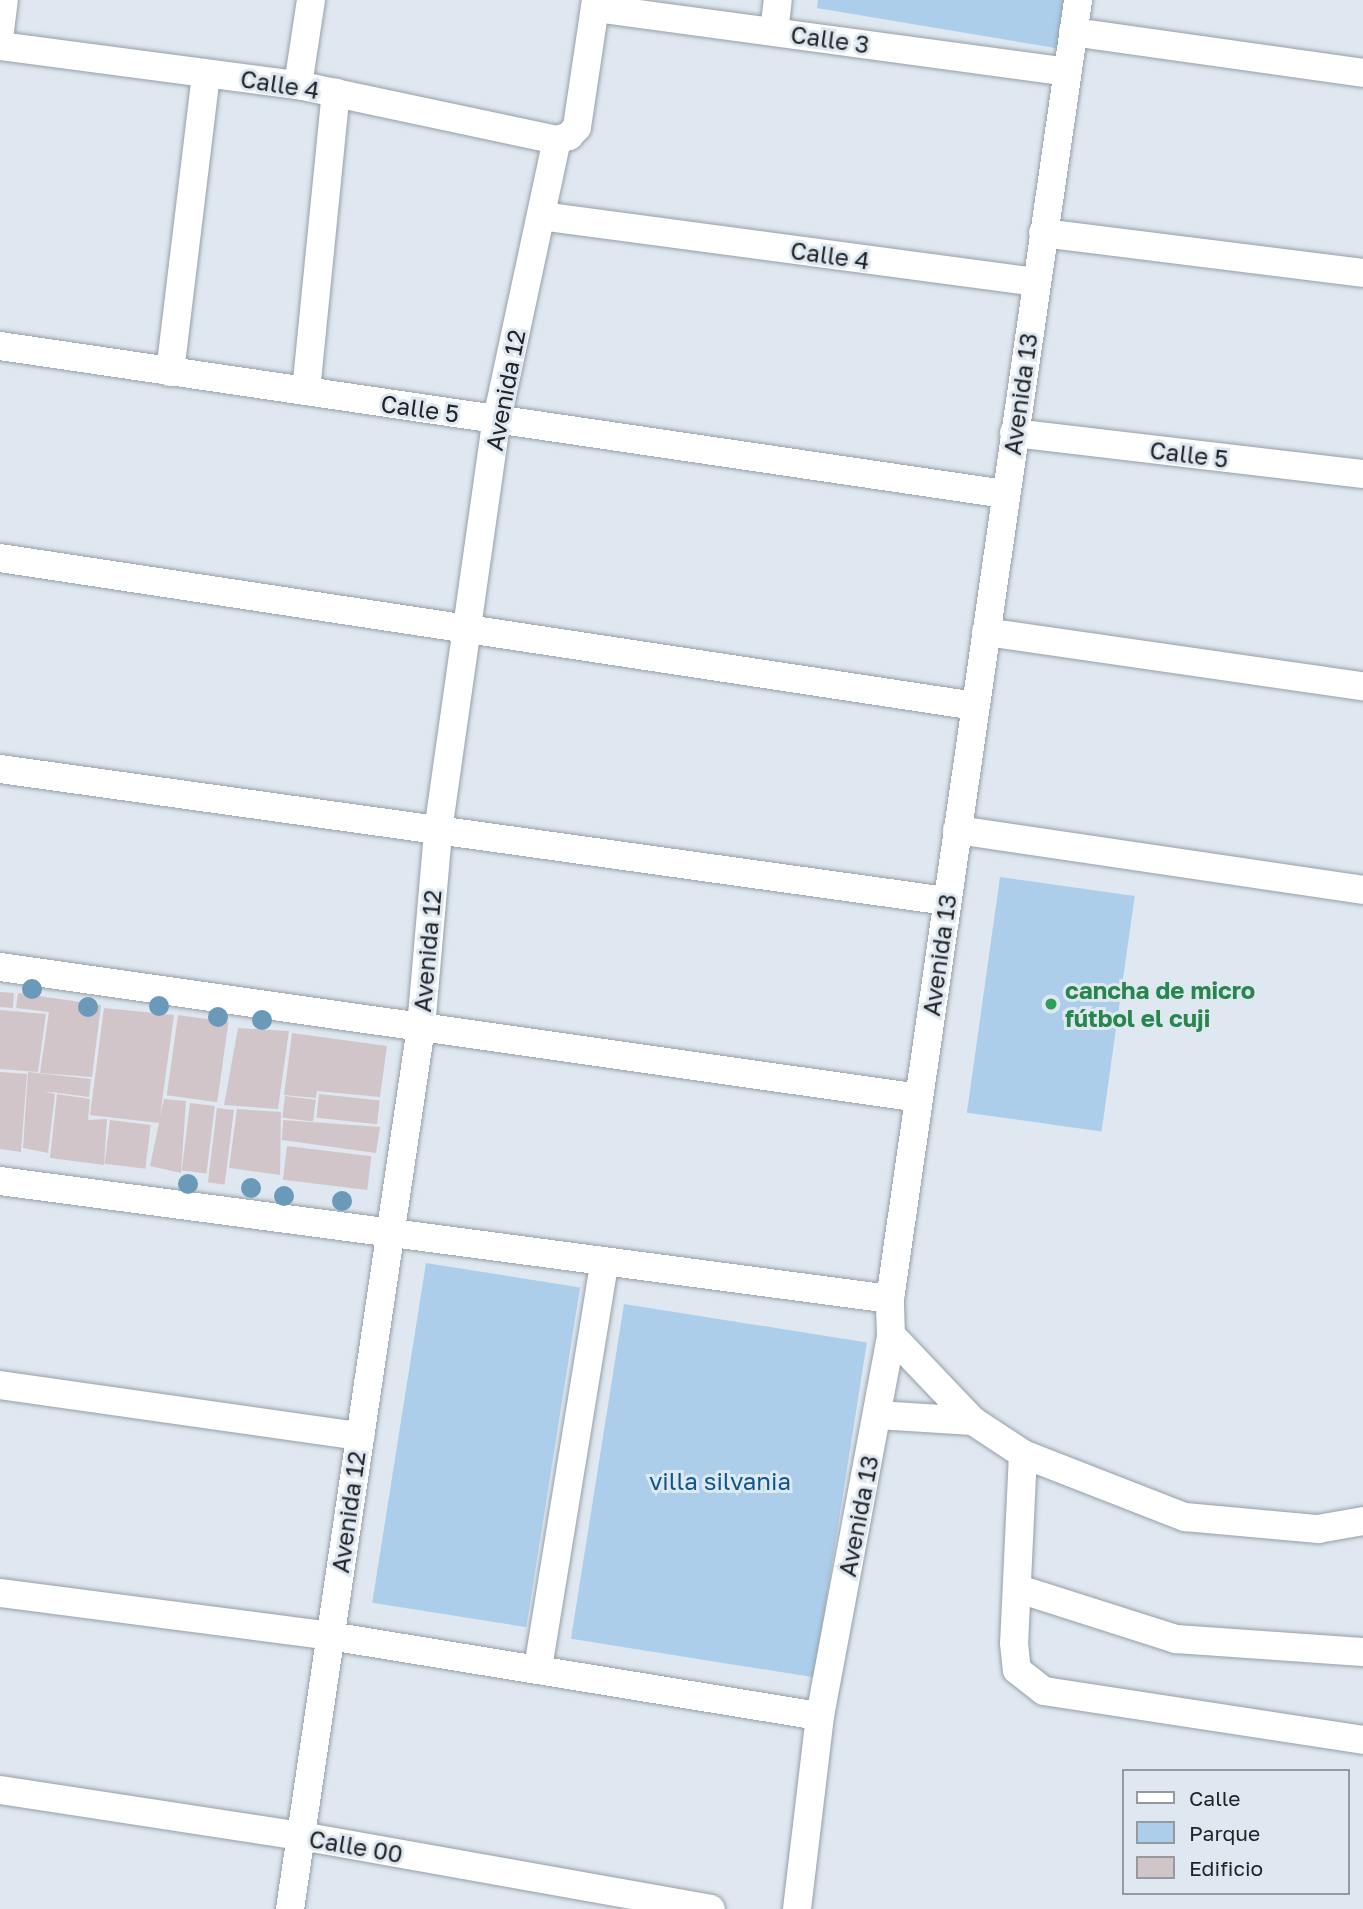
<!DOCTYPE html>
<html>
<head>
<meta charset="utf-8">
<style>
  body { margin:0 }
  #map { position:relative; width:1363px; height:1909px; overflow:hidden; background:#dfe8f0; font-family:"Golos Text",sans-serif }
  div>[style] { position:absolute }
  .green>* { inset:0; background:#adceea; transform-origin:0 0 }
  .building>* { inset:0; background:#d2c5c9; transform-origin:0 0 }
  .roads { filter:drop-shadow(0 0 2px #969fa7) drop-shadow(0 0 2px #969fa7) }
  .street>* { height:28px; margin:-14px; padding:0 14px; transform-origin:14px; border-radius:14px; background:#fff }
  .trees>* { width:20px; height:20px; margin:-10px; border-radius:50%; background:#6a99b9 }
  .dots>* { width:19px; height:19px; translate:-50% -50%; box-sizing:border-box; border:4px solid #dfe8f0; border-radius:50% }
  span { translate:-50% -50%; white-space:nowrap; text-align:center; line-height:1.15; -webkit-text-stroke:6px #dfe8f0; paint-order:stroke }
  .street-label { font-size:24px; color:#202427 }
  .leisure-label { font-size:24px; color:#27864d; font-weight:700 }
  .left { translate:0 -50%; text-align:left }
  .park-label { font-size:24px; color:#0b598c }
  .legend { position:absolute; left:1122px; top:1769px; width:228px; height:126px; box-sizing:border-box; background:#dfe8f0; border:2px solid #939aa0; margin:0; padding:9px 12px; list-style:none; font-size:21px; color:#202427 }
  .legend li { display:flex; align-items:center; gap:14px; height:35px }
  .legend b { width:35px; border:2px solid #939aa0 }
</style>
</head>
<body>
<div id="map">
  <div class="green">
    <i style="clip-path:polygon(818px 0,1073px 0,1067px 50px,817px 8px)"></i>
    <i style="left:1000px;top:877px;width:136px;height:238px;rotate:8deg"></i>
    <i style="left:426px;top:1263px;width:156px;height:344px;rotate:9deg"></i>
    <i style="left:624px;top:1304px;width:246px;height:339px;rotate:9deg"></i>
  </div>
  <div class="building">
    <i style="left:0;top:992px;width:14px;height:15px;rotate:4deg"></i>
    <i style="clip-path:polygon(18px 993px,101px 1005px,92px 1077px,40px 1073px,49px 1012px,16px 1008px)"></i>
    <i style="clip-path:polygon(104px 1008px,174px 1015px,160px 1116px,164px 1099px,186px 1101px,181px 1173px,150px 1166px,159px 1123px,90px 1115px)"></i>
    <i style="clip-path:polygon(0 1010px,46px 1014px,38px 1072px,0 1069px)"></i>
    <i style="left:178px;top:1015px;width:51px;height:81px;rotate:8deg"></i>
    <i style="clip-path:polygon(238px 1028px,289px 1031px,278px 1109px,224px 1105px)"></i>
    <i style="clip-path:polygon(292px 1033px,387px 1046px,380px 1097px,317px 1091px,316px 1098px,284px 1095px)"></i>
    <i style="clip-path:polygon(0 1072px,27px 1074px,21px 1152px,0 1149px)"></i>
    <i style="clip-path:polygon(28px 1072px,91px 1079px,89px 1097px,44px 1091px,55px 1094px,48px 1153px,23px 1148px)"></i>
    <i style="clip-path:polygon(57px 1094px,90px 1099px,88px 1120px,107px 1119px,104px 1165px,50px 1158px)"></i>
    <i style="left:319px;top:1094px;width:61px;height:24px;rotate:6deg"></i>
    <i style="left:285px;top:1096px;width:31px;height:22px;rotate:7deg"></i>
    <i style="left:190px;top:1103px;width:25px;height:68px;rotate:7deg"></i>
    <i style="left:217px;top:1108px;width:17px;height:75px;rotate:7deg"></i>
    <i style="clip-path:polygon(237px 1109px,281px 1112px,280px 1175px,229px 1168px)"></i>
    <i style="left:110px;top:1120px;width:41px;height:44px;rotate:7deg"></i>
    <i style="clip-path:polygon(283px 1120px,380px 1127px,376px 1153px,282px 1140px)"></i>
    <i style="left:287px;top:1146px;width:85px;height:34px;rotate:7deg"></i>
  </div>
  <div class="roads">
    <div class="street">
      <i style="left:595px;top:8px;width:475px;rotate:7.7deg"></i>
      <i style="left:0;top:31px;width:31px;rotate:-83deg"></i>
      <i style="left:774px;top:31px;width:31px;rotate:-83deg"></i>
      <i style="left:1073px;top:32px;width:293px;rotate:8deg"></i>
      <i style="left:0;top:46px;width:301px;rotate:7.5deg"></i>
      <i style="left:298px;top:85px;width:265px;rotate:12deg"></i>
      <i style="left:298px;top:85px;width:86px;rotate:-81.3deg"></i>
      <i style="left:541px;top:216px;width:499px;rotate:7.6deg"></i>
      <i style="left:1043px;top:233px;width:322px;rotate:7.1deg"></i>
      <i style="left:0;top:346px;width:1016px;rotate:8.38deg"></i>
      <i style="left:170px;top:372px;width:300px;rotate:-83.1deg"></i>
      <i style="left:306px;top:391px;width:300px;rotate:-84.3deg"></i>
      <i style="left:1014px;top:433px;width:351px;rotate:6.7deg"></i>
      <i style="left:0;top:558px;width:986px;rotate:8.63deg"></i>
      <i style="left:986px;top:632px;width:381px;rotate:8.2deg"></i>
      <i style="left:0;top:769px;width:956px;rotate:7.94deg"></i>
      <i style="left:957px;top:830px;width:410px;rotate:8.4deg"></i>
      <i style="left:0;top:967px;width:928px;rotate:8.11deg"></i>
      <i style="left:0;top:1181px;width:898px;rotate:7.55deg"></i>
      <i style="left:891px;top:1335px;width:119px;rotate:46.4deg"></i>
      <i style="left:973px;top:1421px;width:60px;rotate:33.4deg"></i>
      <i style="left:1023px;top:1454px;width:174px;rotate:21.3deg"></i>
      <i style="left:1185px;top:1517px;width:134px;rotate:5.2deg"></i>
      <i style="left:1318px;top:1529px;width:46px;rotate:-10.1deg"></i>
      <i style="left:0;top:1385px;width:364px;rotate:8.1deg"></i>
      <i style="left:877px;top:1415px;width:96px;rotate:3.6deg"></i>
      <i style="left:1023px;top:1454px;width:189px;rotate:92.7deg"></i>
      <i style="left:1014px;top:1643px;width:27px;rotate:84deg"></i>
      <i style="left:1017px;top:1670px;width:34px;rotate:38deg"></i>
      <i style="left:1044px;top:1691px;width:323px;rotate:8.7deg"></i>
      <i style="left:1019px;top:1589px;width:165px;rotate:17.7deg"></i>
      <i style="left:1176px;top:1639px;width:187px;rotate:4deg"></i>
      <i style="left:0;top:1593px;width:333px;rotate:7.4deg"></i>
      <i style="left:330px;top:1636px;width:496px;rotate:9.3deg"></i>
      <i style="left:538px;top:1668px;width:412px;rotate:-80.7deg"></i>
      <i style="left:0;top:1790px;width:304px;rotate:8.7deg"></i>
      <i style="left:301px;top:1836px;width:416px;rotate:10.1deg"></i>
      <i style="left:290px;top:1909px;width:892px;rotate:-81.55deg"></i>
      <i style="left:421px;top:1027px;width:197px;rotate:-85deg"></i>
      <i style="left:438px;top:831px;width:416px;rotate:-81.9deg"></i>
      <i style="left:497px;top:419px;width:285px;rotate:-77.9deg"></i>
      <i style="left:557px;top:140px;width:13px;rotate:-18deg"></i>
      <i style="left:569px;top:136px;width:12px;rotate:-48deg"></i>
      <i style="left:577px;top:127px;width:128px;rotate:-81.5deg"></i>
      <i style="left:797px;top:1909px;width:194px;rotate:-83.2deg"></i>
      <i style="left:820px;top:1716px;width:388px;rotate:-79.4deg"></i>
      <i style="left:891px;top:1335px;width:36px;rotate:-92deg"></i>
      <i style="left:890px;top:1299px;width:1313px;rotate:-81.76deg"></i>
    </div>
  </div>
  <div class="trees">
    <i style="left:32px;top:989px"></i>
    <i style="left:159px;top:1006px"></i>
    <i style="left:88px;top:1007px"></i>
    <i style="left:218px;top:1017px"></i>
    <i style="left:262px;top:1020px"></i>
    <i style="left:188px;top:1184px"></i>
    <i style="left:251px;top:1188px"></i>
    <i style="left:284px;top:1196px"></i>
    <i style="left:342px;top:1201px"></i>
  </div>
  <div class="dots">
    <i style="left:1051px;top:1004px;background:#2e9e5b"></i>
  </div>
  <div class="street-label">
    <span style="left:830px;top:39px;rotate:8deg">Calle 3</span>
    <span style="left:280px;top:84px;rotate:9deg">Calle 4</span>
    <span style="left:830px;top:255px;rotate:8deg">Calle 4</span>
    <span style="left:505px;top:390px;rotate:-79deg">Avenida 12</span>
    <span style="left:1020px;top:394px;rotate:-82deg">Avenida 13</span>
    <span style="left:420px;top:408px;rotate:8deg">Calle 5</span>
    <span style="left:1189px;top:454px;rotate:7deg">Calle 5</span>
    <span style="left:427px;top:951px;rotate:-85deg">Avenida 12</span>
    <span style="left:939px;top:955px;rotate:-82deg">Avenida 13</span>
    <span style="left:348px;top:1512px;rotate:-82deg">Avenida 12</span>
    <span style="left:858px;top:1516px;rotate:-79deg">Avenida 13</span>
    <span style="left:356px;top:1846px;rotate:10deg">Calle 00</span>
  </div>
  <div class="leisure-label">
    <span class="left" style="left:1065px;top:1004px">cancha de micro<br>fútbol el cuji</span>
  </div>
  <div class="park-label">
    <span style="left:720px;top:1481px">villa silvania</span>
  </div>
  <ul class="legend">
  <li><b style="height:9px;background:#fff"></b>Calle</li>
  <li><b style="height:19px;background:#adceea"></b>Parque</li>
  <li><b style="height:19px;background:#d2c5c9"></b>Edificio</li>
  </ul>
</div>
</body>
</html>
